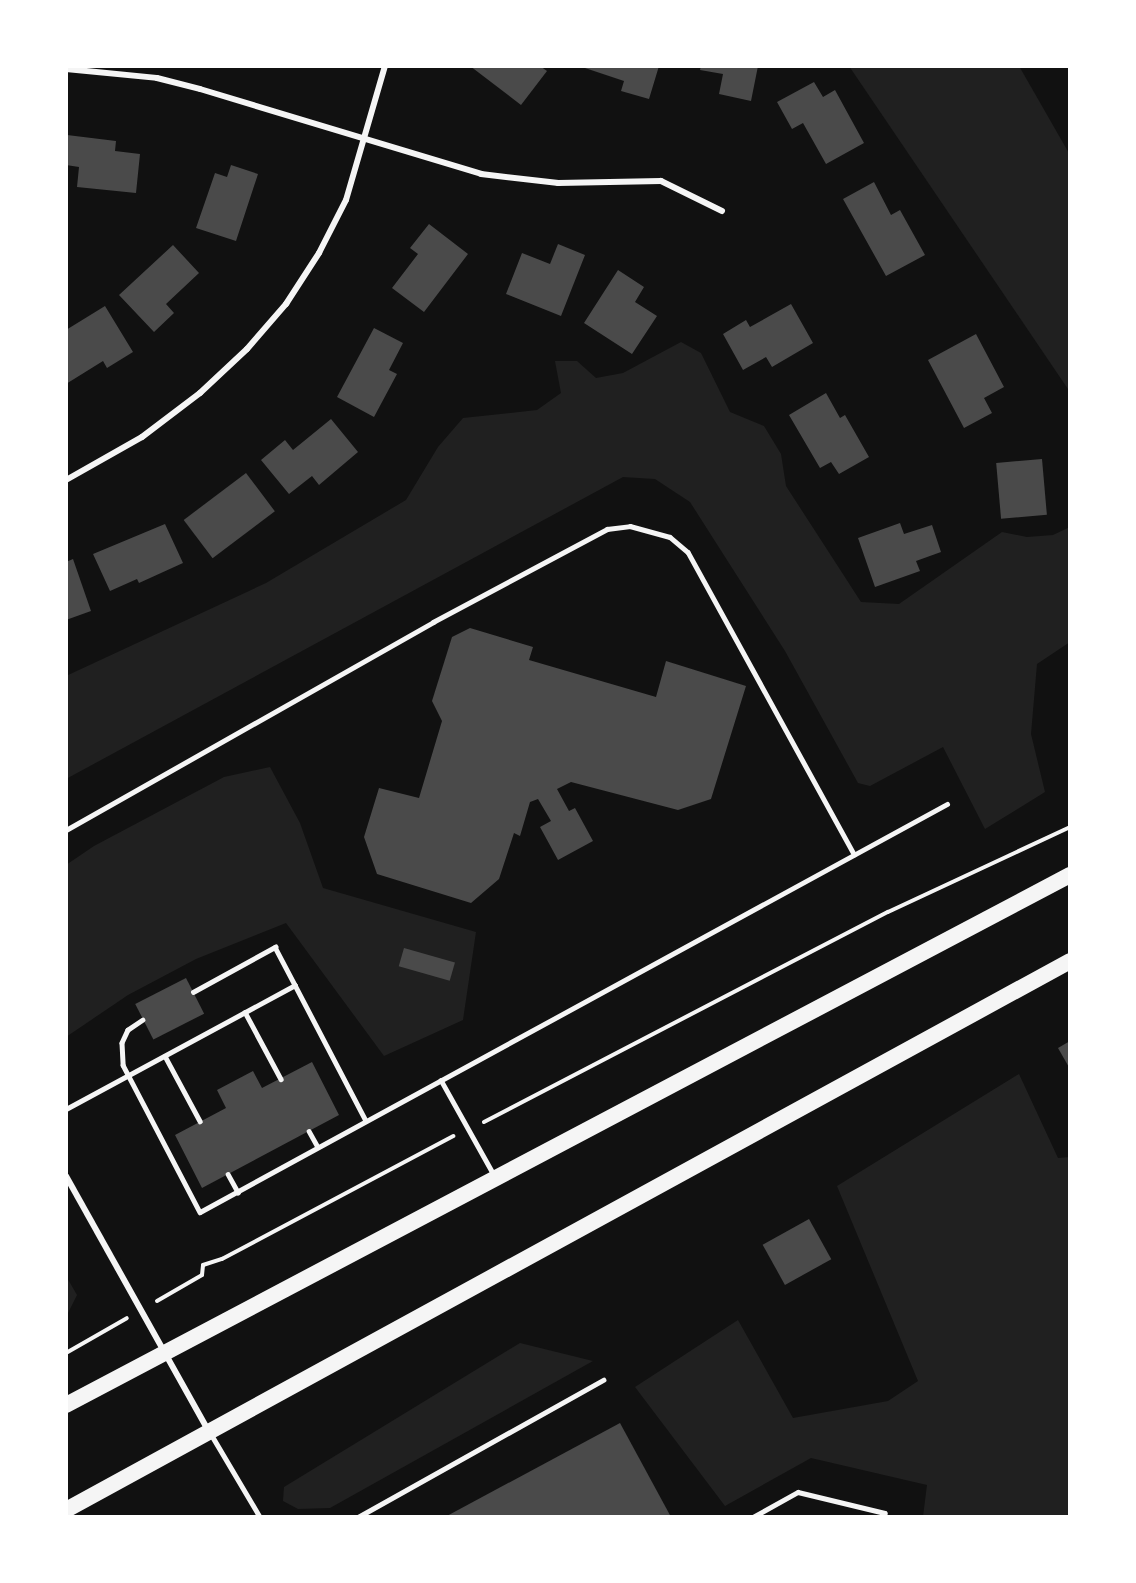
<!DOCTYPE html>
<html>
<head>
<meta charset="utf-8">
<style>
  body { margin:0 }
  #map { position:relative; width:1136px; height:1583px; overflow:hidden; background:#111; font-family:"Times New Roman",serif }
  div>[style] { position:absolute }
  .green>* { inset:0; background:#202020 }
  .building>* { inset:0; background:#4a4a4a; transform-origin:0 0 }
  .path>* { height:4px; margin:-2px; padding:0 2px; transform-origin:2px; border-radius:2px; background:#f5f5f5 }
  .service>* { height:4.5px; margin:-2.25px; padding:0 2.25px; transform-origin:2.25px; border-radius:2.25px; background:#f5f5f5 }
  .minor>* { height:6px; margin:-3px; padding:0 3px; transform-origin:3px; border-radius:3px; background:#f5f5f5 }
  .trunk>* { height:16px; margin:-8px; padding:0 8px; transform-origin:8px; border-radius:8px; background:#f5f5f5 }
  span { translate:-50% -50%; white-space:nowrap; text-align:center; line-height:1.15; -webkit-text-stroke:4.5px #fff; paint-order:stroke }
  .frame { position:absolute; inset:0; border:68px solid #fff; pointer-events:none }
</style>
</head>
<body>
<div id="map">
  <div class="green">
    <i style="clip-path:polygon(849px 66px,1019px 66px,1070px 155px,1070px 392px)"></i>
    <i style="clip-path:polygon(681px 342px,701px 353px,730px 412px,764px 426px,781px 454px,786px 486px,861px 602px,899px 604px,1002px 532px,1027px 537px,1053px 535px,1070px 527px,1070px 642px,1037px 664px,1031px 734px,1045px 792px,985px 829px,943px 747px,870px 786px,858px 783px,785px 651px,690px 502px,655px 479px,623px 477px,66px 779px,66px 676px,266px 583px,406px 500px,438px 447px,463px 418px,537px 410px,561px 393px,555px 361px,577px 361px,596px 378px,623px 373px)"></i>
    <i style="clip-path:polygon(270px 767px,300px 823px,323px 888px,476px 932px,463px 1020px,384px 1056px,286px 923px,196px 959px,128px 995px,66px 1037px,66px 865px,94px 846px,224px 777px)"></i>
    <i style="clip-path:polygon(1019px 1074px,1058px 1158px,1070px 1157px,1070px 1517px,923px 1517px,927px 1485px,811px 1458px,725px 1506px,635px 1387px,738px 1320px,793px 1418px,888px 1401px,918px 1381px,837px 1186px)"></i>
    <i style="clip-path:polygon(66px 1276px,77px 1295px,66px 1317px)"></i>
    <i style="clip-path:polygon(520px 1343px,593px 1361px,330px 1508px,298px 1509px,283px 1501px,284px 1487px)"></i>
  </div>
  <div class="building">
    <i style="clip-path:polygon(470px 66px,540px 66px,547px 71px,521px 105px)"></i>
    <i style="clip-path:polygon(579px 66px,659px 66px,649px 99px,621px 91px,624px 81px)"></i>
    <i style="clip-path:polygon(701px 66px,758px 66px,751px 101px,719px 94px,723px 74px,700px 70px)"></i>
    <i style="clip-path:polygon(814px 82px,823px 97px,835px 90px,864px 143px,826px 164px,803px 123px,792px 129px,777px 102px)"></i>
    <i style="clip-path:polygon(67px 135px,116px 141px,115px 151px,140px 154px,136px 193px,77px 187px,79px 167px,66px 165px)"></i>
    <i style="clip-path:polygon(231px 165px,258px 174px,236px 241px,196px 228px,215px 173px,227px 177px)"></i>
    <i style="clip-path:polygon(874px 182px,891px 215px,900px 210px,925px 255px,886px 276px,843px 199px)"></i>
    <i style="clip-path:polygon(429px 224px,468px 254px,424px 312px,392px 288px,418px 254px,410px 248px)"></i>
    <i style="clip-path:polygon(558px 244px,585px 255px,561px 316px,506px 294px,522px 253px,550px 264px)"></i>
    <i style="clip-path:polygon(173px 245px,199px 273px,166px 304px,174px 313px,154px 332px,119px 295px)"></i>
    <i style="clip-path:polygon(618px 270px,644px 287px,635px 302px,657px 316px,632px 354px,584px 323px)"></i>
    <i style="clip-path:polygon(791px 304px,813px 343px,772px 367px,766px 357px,743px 370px,723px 334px,746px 320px,750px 327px)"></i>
    <i style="clip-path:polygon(105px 306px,133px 352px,107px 368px,103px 361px,66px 384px,66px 330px)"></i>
    <i style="clip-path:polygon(374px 328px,403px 343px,389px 370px,397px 374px,374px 417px,337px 397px)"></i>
    <i style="clip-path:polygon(976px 334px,1004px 387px,984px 398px,992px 413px,964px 428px,928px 360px)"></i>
    <i style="clip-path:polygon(826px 393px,840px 418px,845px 415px,869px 457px,839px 474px,831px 462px,820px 468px,789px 415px)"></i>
    <i style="clip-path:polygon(331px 419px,358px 452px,319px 485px,312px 476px,289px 494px,261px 460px,285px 440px,293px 450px)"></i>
    <i style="left:1042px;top:459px;width:56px;height:46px;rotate:85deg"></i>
    <i style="left:246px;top:473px;width:48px;height:78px;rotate:53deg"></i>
    <i style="clip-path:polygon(900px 523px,904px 534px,932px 525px,941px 552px,916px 561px,920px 571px,875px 587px,858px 538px)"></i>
    <i style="clip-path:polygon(165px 524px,183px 563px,139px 583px,137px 579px,110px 591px,93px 554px)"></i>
    <i style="clip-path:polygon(73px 559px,91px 611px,66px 620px,66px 562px)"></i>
    <i style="clip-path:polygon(470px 628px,533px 647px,529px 660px,656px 697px,666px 661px,746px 686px,711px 799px,678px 810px,571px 782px,557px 789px,569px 811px,575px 808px,593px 841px,558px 860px,540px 827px,551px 821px,538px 799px,530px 802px,520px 836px,514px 833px,499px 879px,471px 903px,377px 874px,364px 837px,379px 788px,419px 798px,442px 721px,432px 701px,452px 637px)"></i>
    <i style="left:404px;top:948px;width:53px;height:19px;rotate:16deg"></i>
    <i style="left:186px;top:978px;width:40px;height:57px;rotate:63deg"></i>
    <i style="clip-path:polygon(1070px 1041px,1070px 1069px,1058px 1048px)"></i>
    <i style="clip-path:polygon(312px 1062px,339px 1115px,202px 1188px,175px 1135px,226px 1108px,217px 1090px,253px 1071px,262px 1088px)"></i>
    <i style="left:809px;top:1219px;width:46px;height:53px;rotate:61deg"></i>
    <i style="clip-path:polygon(620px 1423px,671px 1517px,445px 1517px)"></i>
  </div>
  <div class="path">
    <i style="left:484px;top:1122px;width:455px;rotate:-27.5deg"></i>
    <i style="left:888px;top:912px;width:201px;rotate:-25deg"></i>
    <i style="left:157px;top:1301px;width:52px;rotate:-30deg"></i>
    <i style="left:202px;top:1275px;width:10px;rotate:-84deg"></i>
    <i style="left:203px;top:1265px;width:20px;rotate:-18deg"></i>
    <i style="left:222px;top:1259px;width:262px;rotate:-28deg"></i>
    <i style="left:66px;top:1353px;width:70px;rotate:-29.8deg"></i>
  </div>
  <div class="service">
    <i style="left:66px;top:830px;width:422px;rotate:-29.5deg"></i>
    <i style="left:433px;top:622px;width:197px;rotate:-28.1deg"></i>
    <i style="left:607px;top:529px;width:23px;rotate:-7deg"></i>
    <i style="left:630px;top:526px;width:41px;rotate:15.4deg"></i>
    <i style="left:670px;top:537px;width:23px;rotate:40deg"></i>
    <i style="left:688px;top:552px;width:345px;rotate:61.2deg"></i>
    <i style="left:193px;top:992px;width:94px;rotate:-28.8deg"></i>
    <i style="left:275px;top:947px;width:43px;rotate:62.2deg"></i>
    <i style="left:245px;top:1012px;width:76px;rotate:61.8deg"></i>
    <i style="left:143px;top:1020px;width:18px;rotate:146deg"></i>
    <i style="left:128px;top:1030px;width:14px;rotate:115deg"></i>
    <i style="left:122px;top:1043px;width:22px;rotate:87deg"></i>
    <i style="left:123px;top:1065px;width:166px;rotate:62.4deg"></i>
    <i style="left:200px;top:1212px;width:851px;rotate:-28.64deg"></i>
    <i style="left:165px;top:1056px;width:74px;rotate:61.7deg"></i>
    <i style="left:441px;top:1080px;width:109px;rotate:60.8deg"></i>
    <i style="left:66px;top:1109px;width:260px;rotate:-28.4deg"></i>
    <i style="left:295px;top:985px;width:153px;rotate:62.4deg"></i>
    <i style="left:309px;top:1131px;width:18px;rotate:61deg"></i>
    <i style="left:228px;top:1174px;width:21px;rotate:61deg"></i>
    <i style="left:211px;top:1434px;width:96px;rotate:59.4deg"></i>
    <i style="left:358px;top:1517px;width:281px;rotate:-29.2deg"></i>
    <i style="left:753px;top:1517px;width:51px;rotate:-29.1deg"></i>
    <i style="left:798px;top:1492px;width:89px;rotate:13.6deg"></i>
    <i style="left:885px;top:1513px;width:4px;rotate:90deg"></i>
  </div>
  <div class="minor">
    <i style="left:66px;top:69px;width:91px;rotate:5.6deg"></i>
    <i style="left:157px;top:78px;width:44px;rotate:14.3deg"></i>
    <i style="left:200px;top:89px;width:294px;rotate:16.8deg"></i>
    <i style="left:481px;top:174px;width:78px;rotate:6.7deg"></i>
    <i style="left:558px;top:183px;width:103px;rotate:-1.1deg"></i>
    <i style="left:661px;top:181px;width:68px;rotate:26.2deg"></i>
    <i style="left:66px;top:480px;width:87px;rotate:-29.5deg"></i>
    <i style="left:142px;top:437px;width:73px;rotate:-37.2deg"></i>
    <i style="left:200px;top:393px;width:64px;rotate:-43.1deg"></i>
    <i style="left:247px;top:349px;width:60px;rotate:-49.1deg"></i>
    <i style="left:286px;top:304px;width:61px;rotate:-57.1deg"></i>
    <i style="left:319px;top:253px;width:59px;rotate:-63deg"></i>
    <i style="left:346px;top:200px;width:140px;rotate:-73.8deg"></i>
    <i style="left:66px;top:1176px;width:291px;rotate:60.8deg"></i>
  </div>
  <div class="trunk">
    <i style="left:66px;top:1405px;width:1135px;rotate:-27.83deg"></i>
    <i style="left:66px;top:1510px;width:1144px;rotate:-28.67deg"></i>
  </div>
  <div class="frame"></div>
</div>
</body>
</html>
